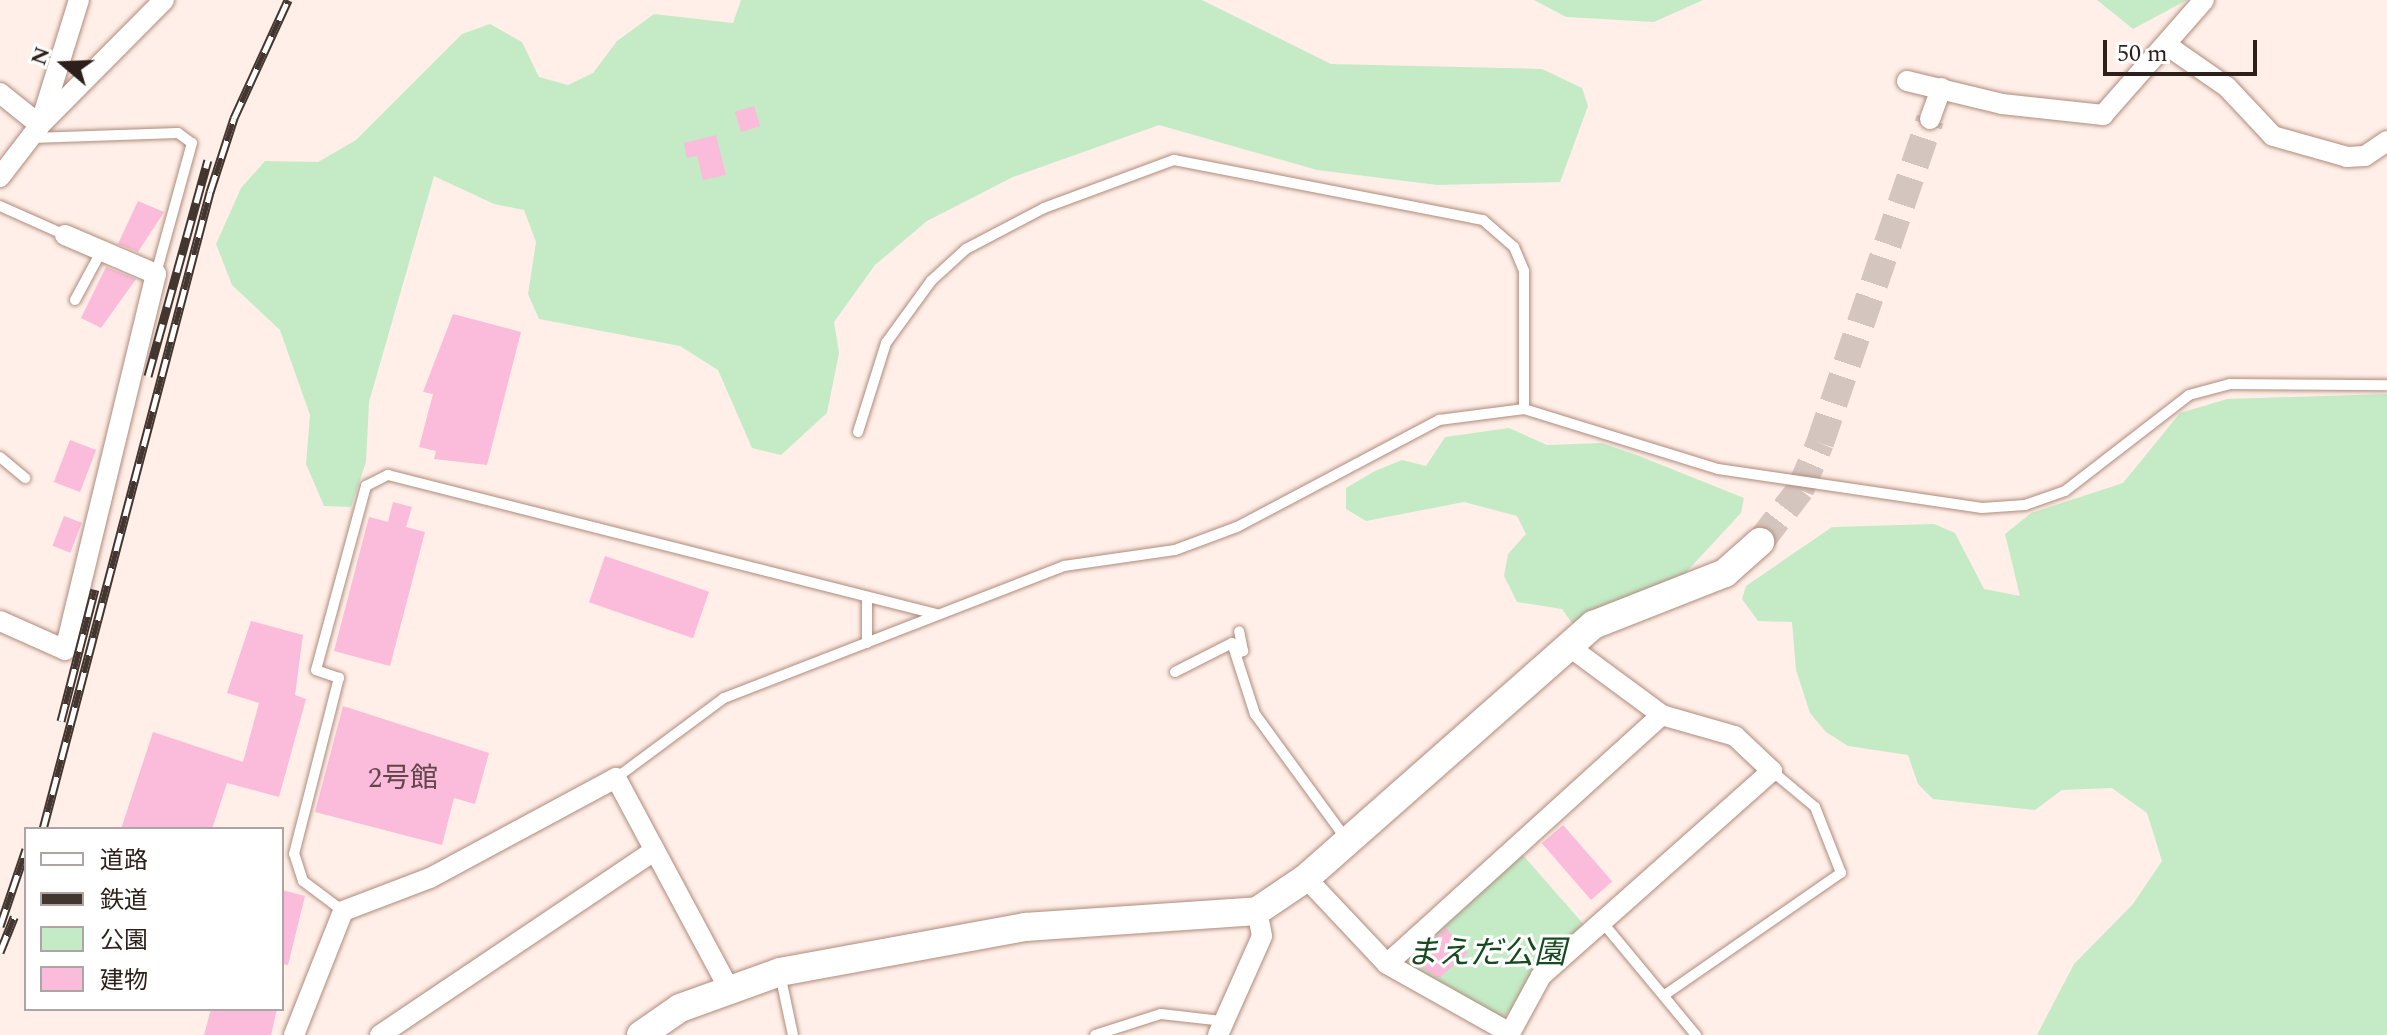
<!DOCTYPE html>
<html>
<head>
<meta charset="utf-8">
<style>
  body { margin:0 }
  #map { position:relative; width:2387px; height:1035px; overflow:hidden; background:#ffefe8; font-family:Spectral,"Noto Sans JP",serif }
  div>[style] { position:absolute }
  .green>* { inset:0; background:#c4ebc6 }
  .building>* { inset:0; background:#fbbbda; transform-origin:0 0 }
  .secondary-tunnel>* { height:28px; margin-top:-14px; transform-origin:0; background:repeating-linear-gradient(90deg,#d5c5bf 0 28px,transparent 0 42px) }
  .roads { filter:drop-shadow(0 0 2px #af8b7c) drop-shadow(0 0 2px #af8b7c) }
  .lane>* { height:10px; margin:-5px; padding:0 5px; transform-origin:5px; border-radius:5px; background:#fff }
  .street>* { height:20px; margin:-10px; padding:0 10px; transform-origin:10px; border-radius:10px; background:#fff }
  .secondary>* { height:28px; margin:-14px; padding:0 14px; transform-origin:14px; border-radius:14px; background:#fff }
  .rail>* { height:9px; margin-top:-4.5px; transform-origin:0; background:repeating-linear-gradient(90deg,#fff 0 18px,#43352f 0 36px); box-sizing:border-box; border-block:2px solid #43352f }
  span { translate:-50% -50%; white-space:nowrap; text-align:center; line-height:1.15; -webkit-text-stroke:6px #fff; paint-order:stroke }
  .number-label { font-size:28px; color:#604649 }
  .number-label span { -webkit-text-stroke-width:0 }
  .park-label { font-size:32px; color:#164a1f; font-style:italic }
  .legend { position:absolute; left:24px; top:827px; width:260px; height:184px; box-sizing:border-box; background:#fff; border:2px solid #aba5a3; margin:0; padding:10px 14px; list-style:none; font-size:24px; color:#2d1f19 }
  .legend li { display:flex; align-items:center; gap:16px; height:40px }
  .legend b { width:40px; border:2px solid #aba5a3 }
  .north { position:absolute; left:24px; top:24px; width:80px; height:80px; -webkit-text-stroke:6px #fff; paint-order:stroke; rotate:289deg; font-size:22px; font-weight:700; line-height:32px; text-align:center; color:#2d1f19 }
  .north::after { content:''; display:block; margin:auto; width:28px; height:36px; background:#2d1f19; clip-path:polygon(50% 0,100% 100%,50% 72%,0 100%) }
  .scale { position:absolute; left:2103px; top:40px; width:154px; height:36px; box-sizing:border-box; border:4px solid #2d1f19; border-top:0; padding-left:10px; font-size:24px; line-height:28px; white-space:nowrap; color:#2d1f19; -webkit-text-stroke:6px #fff; paint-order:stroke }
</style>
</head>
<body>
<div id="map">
  <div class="green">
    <i style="clip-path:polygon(741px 0,1202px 0,1331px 64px,1542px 69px,1582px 88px,1588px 106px,1560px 182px,1437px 185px,1317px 170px,1159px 125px,1013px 177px,927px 221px,875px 265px,834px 322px,839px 353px,827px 413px,781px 455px,752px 448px,718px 370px,680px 346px,539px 319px,528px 294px,536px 242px,524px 210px,494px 204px,434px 176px,369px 402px,366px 462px,351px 507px,324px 506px,306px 464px,310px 415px,280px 330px,232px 285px,216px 244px,241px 188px,265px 161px,318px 162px,356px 140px,462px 34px,490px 24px,522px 42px,539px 77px,568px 85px,593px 73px,617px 41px,654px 14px,733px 23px)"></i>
    <i style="clip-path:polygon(1534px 0,1703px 0,1654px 22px,1566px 17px)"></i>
    <i style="clip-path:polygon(2097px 0,2187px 0,2133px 29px)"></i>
    <i style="clip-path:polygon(2387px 394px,2387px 1035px,2037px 1035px,2074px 964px,2133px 904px,2162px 861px,2147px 813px,2112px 788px,2062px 790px,2035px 810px,1933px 799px,1918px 784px,1908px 755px,1848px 746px,1826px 732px,1810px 713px,1796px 670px,1792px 622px,1758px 621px,1742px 599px,1746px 586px,1832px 527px,1934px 524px,1955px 533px,1984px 589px,2020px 596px,2005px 534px,2031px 513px,2123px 483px,2180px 413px,2227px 399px)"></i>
    <i style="clip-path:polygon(1509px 428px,1547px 445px,1602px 443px,1639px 456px,1744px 498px,1741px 513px,1677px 582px,1590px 625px,1572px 623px,1562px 609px,1517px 602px,1504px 576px,1508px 554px,1526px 534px,1517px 516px,1464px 502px,1366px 521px,1346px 509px,1346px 488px,1375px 471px,1402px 460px,1426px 466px,1445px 437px)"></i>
    <i style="clip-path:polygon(1523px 855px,1586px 927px,1501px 1020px,1405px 969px,1404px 958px)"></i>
  </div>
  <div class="building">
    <i style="left:754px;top:106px;width:21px;height:20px;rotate:73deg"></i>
    <i style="clip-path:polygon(716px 135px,726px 175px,703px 180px,697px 156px,687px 158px,684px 143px)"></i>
    <i style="clip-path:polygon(138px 201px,164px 212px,138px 252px,118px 244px)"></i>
    <i style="clip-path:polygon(106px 267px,136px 279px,101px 328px,81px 318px)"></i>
    <i style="clip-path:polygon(453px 314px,521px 332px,487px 465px,434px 459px,436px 451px,419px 447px,433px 394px,423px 392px)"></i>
    <i style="left:70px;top:440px;width:28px;height:45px;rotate:21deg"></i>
    <i style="clip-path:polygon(393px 502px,412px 507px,406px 527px,425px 532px,390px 666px,334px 651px,369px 517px,388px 522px)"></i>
    <i style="left:64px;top:516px;width:19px;height:32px;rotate:21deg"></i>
    <i style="left:605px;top:556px;width:110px;height:49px;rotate:19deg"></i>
    <i style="clip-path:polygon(251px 621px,303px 635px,295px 695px,306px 699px,279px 797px,227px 783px,212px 829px,121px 829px,153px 732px,243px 762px,259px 703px,227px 693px)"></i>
    <i style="clip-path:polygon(343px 706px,489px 753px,475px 804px,454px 798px,442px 845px,315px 812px)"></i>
    <i style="left:1563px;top:825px;width:75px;height:28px;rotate:49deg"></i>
    <i style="clip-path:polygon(282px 890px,305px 896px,288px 965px,282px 964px)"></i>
    <i style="clip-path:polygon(1446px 928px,1468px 953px,1439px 978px,1410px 961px)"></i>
    <i style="clip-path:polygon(211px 1009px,277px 1009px,271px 1035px,204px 1035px)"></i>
  </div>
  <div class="secondary-tunnel">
    <i style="left:1760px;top:542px;width:66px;rotate:-52.4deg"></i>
    <i style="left:1800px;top:490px;width:51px;rotate:-66.9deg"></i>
    <i style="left:1820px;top:443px;width:342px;rotate:-71.2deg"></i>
  </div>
  <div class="roads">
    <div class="lane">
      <i style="left:32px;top:138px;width:146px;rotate:-2deg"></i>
      <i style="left:178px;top:133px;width:17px;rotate:36deg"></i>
      <i style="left:192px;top:143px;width:136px;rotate:105.4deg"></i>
      <i style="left:0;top:206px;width:71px;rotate:24deg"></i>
      <i style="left:75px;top:300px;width:57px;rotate:-61.6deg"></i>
      <i style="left:858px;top:432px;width:93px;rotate:-72.5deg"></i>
      <i style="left:886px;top:343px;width:77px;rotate:-54deg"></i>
      <i style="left:931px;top:281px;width:47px;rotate:-42.4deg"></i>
      <i style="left:966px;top:249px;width:88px;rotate:-27.7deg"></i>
      <i style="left:1044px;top:208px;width:139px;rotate:-20.3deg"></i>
      <i style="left:1174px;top:160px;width:315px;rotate:11deg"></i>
      <i style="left:1483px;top:220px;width:41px;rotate:41.1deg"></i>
      <i style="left:1514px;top:247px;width:26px;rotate:67deg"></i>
      <i style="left:1524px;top:271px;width:138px;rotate:90deg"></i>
      <i style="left:0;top:457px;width:33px;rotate:40deg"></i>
      <i style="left:867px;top:643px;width:45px;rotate:-90deg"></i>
      <i style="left:1236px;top:654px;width:8px;rotate:-23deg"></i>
      <i style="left:1243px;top:651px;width:20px;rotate:-101deg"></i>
      <i style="left:1175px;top:672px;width:64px;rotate:-27deg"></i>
      <i style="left:1232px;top:643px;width:75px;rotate:72.1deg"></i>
      <i style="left:1255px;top:714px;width:155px;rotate:53.9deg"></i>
      <i style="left:616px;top:778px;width:134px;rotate:-36.5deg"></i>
      <i style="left:724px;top:698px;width:365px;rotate:-21.2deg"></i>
      <i style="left:1064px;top:566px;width:112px;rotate:-8.2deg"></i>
      <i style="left:1175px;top:550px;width:66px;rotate:-20.4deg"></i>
      <i style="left:1237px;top:527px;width:229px;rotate:-27.9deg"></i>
      <i style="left:1439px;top:420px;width:86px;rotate:-7.4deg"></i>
      <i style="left:1524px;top:409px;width:203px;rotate:17.2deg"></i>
      <i style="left:1718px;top:469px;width:267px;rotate:8.4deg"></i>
      <i style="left:1982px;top:508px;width:43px;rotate:-4deg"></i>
      <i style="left:2025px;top:505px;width:42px;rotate:-19.3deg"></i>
      <i style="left:2065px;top:491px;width:157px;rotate:-37.7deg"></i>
      <i style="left:2189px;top:395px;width:42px;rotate:-15deg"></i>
      <i style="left:2230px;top:384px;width:157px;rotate:0.4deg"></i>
      <i style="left:343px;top:911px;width:50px;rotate:-143.1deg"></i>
      <i style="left:303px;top:881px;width:28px;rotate:-108deg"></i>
      <i style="left:294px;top:854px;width:182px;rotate:-75.7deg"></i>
      <i style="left:339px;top:678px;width:24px;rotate:-161deg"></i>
      <i style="left:316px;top:670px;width:191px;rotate:-74.8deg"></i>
      <i style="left:366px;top:486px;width:25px;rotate:-27deg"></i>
      <i style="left:388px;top:475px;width:565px;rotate:14.23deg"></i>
      <i style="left:1603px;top:923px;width:146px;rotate:50.3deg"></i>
      <i style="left:780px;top:974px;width:62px;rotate:78deg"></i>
      <i style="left:1666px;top:994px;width:213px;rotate:-34.7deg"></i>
      <i style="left:1841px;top:873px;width:71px;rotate:-111.5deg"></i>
      <i style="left:1815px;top:807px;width:56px;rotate:-140.1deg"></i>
      <i style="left:1095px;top:1035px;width:69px;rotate:-17.7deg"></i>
      <i style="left:1161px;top:1014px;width:61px;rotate:6.5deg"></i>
    </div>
    <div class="street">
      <i style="left:2168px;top:46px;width:72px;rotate:34.8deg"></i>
      <i style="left:2227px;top:87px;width:67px;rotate:46.8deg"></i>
      <i style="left:2273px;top:136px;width:77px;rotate:15.8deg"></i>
      <i style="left:2347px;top:157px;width:18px;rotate:-3deg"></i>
      <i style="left:2365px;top:156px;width:27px;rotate:-34deg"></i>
      <i style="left:1907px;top:81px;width:98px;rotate:13.6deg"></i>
      <i style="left:2002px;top:104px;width:102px;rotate:6.2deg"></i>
      <i style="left:2103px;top:115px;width:153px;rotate:-48.7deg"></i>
      <i style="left:0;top:93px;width:51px;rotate:38.7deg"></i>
      <i style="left:40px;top:125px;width:131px;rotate:-72.7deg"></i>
      <i style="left:1930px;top:119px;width:33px;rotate:-70deg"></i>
      <i style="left:0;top:177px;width:66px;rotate:-52.4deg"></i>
      <i style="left:40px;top:125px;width:176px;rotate:-45.2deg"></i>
      <i style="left:0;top:621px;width:71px;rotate:24deg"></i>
      <i style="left:65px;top:650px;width:387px;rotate:-76.4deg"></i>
      <i style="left:156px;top:274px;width:99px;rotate:-156.8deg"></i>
      <i style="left:1306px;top:878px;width:118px;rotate:46.7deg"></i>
      <i style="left:1387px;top:964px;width:141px;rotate:29.3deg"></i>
      <i style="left:1387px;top:964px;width:371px;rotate:-42.2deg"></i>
      <i style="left:294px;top:1035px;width:133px;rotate:-68.4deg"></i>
      <i style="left:343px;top:911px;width:93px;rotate:-20.8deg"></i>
      <i style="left:430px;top:878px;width:211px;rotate:-28.3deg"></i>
      <i style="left:616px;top:778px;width:237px;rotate:61.8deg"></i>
      <i style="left:380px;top:1035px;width:331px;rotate:-33.9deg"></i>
      <i style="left:1218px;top:1035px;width:108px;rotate:-66deg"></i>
      <i style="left:1262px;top:936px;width:25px;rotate:-101deg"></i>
      <i style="left:1509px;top:1035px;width:67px;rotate:-61.5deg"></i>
      <i style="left:1541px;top:976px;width:309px;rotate:-41.6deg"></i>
      <i style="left:1772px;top:771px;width:51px;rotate:-136.6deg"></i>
      <i style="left:1735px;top:736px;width:76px;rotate:-164deg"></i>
      <i style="left:1662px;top:715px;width:118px;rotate:-143.6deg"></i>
    </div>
    <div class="secondary">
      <i style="left:641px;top:1035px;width:47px;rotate:-34.7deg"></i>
      <i style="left:680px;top:1008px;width:106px;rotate:-19.8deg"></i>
      <i style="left:780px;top:972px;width:249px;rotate:-10.4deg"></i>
      <i style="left:1025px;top:927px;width:233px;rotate:-3.9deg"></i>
      <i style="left:1257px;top:911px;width:59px;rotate:-34deg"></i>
      <i style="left:1306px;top:878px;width:383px;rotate:-41.4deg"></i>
      <i style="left:1593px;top:625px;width:142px;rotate:-21.5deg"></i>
      <i style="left:1725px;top:573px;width:47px;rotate:-41.5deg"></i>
    </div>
  </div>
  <div class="rail">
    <i style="left:148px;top:376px;width:224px;rotate:-74.5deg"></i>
    <i style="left:61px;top:721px;width:136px;rotate:-75.6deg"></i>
    <i style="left:43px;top:829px;width:659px;rotate:-75.31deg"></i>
    <i style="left:210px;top:192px;width:78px;rotate:-72deg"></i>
    <i style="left:234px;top:118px;width:130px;rotate:-65.4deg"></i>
    <i style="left:0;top:926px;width:81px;rotate:-71.3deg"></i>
    <i style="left:0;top:952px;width:38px;rotate:-68deg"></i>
  </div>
  <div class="number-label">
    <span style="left:403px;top:779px">2号館</span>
  </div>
  <div class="park-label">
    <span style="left:1486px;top:954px">まえだ公園</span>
  </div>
  <ul class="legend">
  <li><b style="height:10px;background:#fff"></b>道路</li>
  <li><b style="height:10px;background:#43352f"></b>鉄道</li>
  <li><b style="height:22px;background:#c4ebc6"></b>公園</li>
  <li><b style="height:22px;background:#fbbbda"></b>建物</li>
  </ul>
  <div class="north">N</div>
  <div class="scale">50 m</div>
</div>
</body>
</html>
